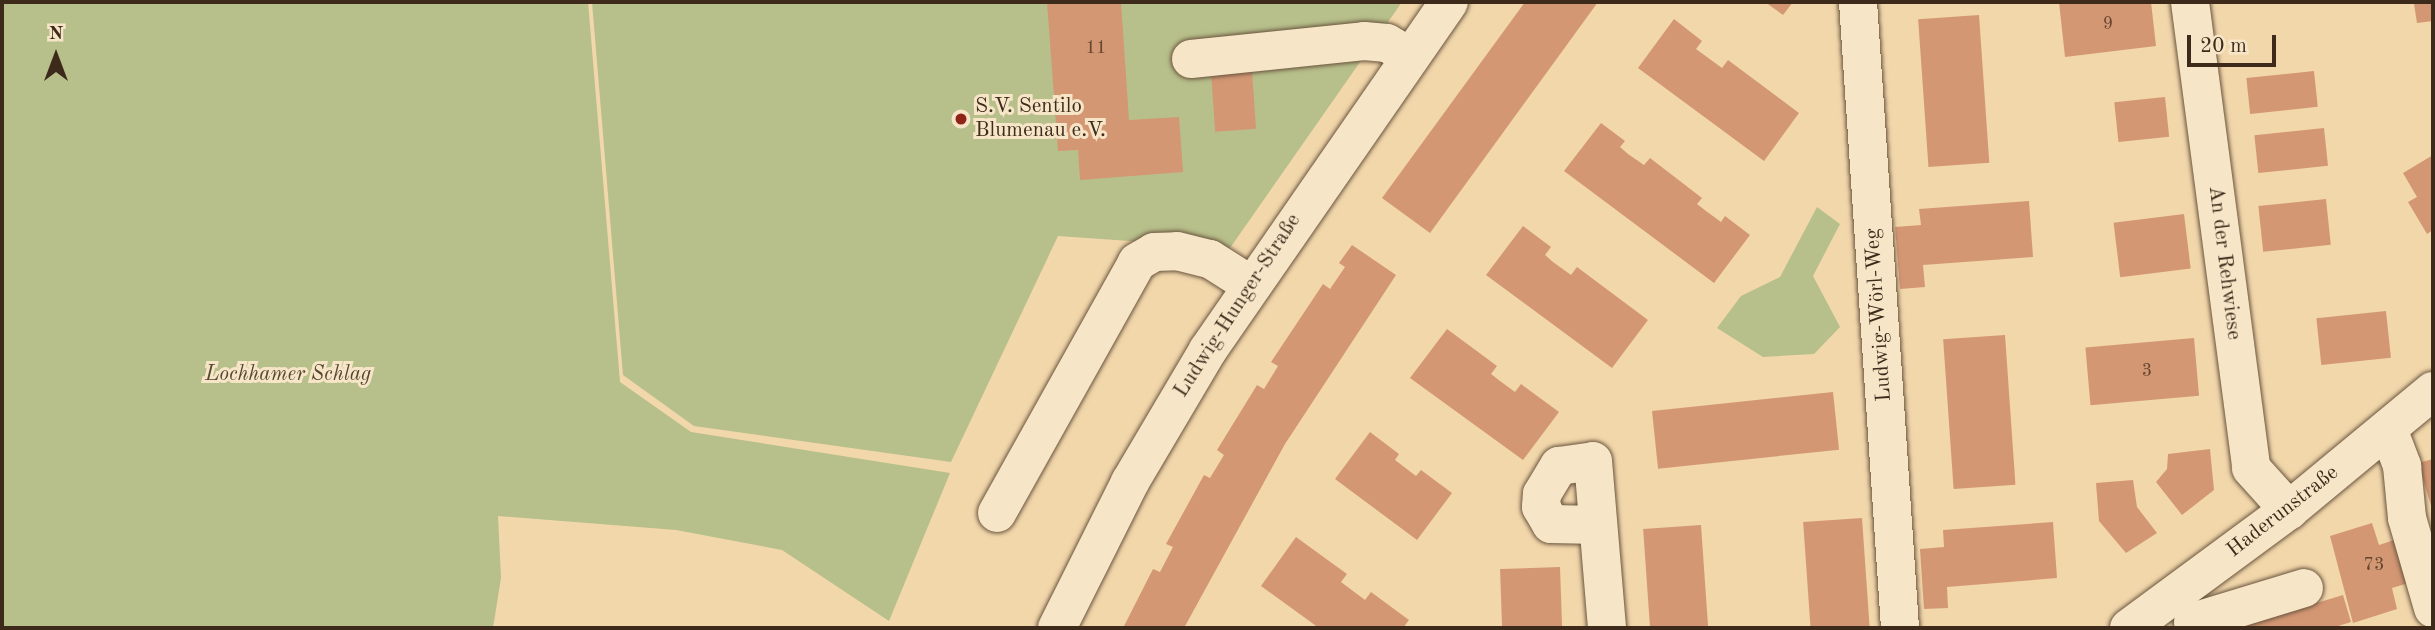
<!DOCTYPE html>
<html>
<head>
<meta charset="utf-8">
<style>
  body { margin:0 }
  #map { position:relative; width:2435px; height:630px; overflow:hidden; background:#f2d7ab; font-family:"Old Standard TT",serif }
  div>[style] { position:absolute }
  .green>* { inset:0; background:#b7bf8b }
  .building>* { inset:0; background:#d49774; transform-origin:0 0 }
  .roads { filter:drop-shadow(0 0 2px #6a553e) drop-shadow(0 0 2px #6a553e) }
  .minor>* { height:38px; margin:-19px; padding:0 19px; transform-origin:19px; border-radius:19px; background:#f7e5c8 }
  .dots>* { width:19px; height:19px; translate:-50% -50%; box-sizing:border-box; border:4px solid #f7e5c8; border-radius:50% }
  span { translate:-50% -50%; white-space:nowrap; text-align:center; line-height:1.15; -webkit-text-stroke:6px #f7e5c8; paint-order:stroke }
  .number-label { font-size:18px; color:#634530 }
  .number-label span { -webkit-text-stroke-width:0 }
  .poi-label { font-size:21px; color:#3d2a1a }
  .left { translate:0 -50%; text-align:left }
  .street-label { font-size:21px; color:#3d2a1a }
  .park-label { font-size:21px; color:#554831; font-style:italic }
  .frame { position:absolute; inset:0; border:4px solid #3d2a1a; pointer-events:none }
  .north { position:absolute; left:21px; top:21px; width:70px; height:70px; -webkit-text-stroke:5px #f7e5c8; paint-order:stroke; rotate:0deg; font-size:19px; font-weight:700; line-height:28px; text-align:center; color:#3d2a1a }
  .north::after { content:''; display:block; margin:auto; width:24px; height:32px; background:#3d2a1a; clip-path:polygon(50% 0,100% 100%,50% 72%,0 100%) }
  .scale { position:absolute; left:2187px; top:35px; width:89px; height:32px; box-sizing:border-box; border:4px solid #3d2a1a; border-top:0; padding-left:9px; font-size:21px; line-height:24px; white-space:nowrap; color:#3d2a1a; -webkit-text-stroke:5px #f7e5c8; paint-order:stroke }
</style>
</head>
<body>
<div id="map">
  <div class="green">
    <i style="clip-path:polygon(2px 2px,588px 2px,620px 382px,691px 432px,950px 473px,889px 621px,782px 550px,676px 530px,498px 516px,501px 578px,493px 628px,2px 628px)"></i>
    <i style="clip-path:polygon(592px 2px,1402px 2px,1230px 248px,1058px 236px,951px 462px,694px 426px,623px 375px)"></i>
    <i style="clip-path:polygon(1817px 207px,1840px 224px,1813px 276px,1840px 327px,1814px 354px,1763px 357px,1717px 328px,1741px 296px,1780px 277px)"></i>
  </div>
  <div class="building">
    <i style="clip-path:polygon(1047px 2px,1121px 2px,1129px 120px,1179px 117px,1183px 172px,1080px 180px,1078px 150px,1058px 151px)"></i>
    <i style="clip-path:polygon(1525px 2px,1598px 2px,1430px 233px,1382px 198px)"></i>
    <i style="clip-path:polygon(1765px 2px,1793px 2px,1783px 15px)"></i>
    <i style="clip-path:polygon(2059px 2px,2151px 2px,2156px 46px,2065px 57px)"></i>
    <i style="clip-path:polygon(2433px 2px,2433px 21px,2417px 23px,2414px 4px)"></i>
    <i style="left:1979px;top:15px;width:148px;height:61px;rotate:86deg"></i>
    <i style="clip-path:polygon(1674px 19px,1702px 41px,1696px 49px,1722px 68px,1728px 60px,1799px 113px,1764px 161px,1638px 68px)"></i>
    <i style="left:1252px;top:71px;width:58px;height:41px;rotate:86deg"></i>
    <i style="left:2314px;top:71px;width:36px;height:68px;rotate:84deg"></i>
    <i style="left:2165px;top:97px;width:40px;height:51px;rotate:84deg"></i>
    <i style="clip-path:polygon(1601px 123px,1625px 141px,1620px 147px,1628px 154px,1644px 165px,1650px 158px,1702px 198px,1697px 204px,1706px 211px,1721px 222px,1725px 216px,1750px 235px,1714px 283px,1564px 171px)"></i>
    <i style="left:2324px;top:128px;width:38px;height:70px;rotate:84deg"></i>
    <i style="clip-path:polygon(2433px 155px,2433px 230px,2427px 234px,2408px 202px,2417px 197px,2403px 173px)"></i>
    <i style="left:2326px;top:199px;width:46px;height:68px;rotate:84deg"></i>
    <i style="clip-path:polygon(2029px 201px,2033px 257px,1923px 265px,1925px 287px,1900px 289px,1895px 227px,1921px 225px,1919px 209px)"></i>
    <i style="left:2184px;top:214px;width:55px;height:71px;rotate:83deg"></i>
    <i style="clip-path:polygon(1523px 226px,1551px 247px,1545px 255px,1553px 262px,1571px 275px,1577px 267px,1648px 320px,1612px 368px,1486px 275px)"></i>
    <i style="clip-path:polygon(1352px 245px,1396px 275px,1285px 444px,1184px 628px,1123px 628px,1153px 569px,1160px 572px,1173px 547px,1166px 544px,1204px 475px,1210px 478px,1224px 455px,1217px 450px,1257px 385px,1264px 389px,1278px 366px,1271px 362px,1323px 284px,1330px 289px,1345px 267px,1339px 263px)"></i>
    <i style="left:2386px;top:311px;width:47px;height:70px;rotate:84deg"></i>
    <i style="clip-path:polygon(1447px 329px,1497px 366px,1491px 374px,1500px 381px,1515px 392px,1521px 384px,1559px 412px,1523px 460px,1410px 378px)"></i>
    <i style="left:2005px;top:335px;width:150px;height:62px;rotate:86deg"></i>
    <i style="left:2194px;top:338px;width:58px;height:109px;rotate:85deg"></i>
    <i style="left:1833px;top:392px;width:58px;height:182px;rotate:84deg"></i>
    <i style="clip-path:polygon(1370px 432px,1399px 454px,1395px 460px,1416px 476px,1421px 470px,1452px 493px,1417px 540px,1335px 479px)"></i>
    <i style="clip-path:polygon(2210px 449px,2214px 490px,2182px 515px,2156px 482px,2167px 469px,2168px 454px)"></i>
    <i style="clip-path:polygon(2433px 459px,2433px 512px,2418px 463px)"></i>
    <i style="clip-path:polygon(2133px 480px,2137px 507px,2157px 533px,2126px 553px,2099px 521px,2096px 483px)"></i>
    <i style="left:1862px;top:518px;width:110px;height:59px;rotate:86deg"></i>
    <i style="clip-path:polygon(2053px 522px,2057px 578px,1947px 587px,1948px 608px,1924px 609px,1920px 549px,1944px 547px,1943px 530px)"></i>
    <i style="clip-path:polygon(2372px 523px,2379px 545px,2403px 537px,2415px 581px,2392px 588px,2397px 609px,2353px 623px,2330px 536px)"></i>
    <i style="left:1701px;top:525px;width:103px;height:58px;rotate:86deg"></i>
    <i style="clip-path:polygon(1296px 537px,1347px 574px,1341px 582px,1365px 600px,1371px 592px,1409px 620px,1403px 628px,1319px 628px,1261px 586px)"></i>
    <i style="left:1560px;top:567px;width:61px;height:60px;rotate:88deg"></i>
    <i style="clip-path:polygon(2343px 595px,2351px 622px,2332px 628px,2234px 628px)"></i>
  </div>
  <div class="roads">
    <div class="minor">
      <i style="left:1858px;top:2px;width:627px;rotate:86.16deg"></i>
      <i style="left:2190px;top:2px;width:470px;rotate:82.5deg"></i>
      <i style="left:2251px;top:468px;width:57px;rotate:47.9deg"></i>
      <i style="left:1191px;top:59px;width:174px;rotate:-5.9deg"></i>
      <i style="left:1364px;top:41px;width:23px;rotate:5deg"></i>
      <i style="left:1387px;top:43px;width:27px;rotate:31deg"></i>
      <i style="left:2388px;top:429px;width:40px;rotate:69deg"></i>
      <i style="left:2402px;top:466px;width:52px;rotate:84.5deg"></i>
      <i style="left:2407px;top:518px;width:94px;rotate:73.9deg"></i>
      <i style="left:997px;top:513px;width:287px;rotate:-60.8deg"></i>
      <i style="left:1137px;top:262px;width:20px;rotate:-30deg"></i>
      <i style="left:1154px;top:252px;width:23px;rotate:-2deg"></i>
      <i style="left:1177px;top:251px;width:34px;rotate:14deg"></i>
      <i style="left:1210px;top:259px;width:49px;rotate:32.4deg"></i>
      <i style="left:1598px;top:525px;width:47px;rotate:-178.8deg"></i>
      <i style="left:1551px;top:524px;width:20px;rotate:-120deg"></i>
      <i style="left:1541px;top:507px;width:13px;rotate:-86deg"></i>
      <i style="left:1542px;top:494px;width:33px;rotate:-59deg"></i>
      <i style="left:1559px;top:466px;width:34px;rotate:-8deg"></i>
      <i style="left:1593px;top:461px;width:168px;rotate:85.2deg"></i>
      <i style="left:2193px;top:622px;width:116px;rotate:-17deg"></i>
      <i style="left:1057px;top:628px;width:163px;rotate:-63.4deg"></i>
      <i style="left:1130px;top:482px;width:153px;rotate:-59.4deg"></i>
      <i style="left:1208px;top:350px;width:423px;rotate:-55.3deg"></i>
      <i style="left:2129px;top:628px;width:199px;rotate:-36.4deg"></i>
      <i style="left:2289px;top:510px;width:187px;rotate:-39.6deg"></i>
    </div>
  </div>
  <div class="dots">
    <i style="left:961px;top:119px;background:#8f2418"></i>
  </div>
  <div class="number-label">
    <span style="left:2108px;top:24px">9</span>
    <span style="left:1096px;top:48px">11</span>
    <span style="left:2147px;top:371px">3</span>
    <span style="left:2374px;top:565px">73</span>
  </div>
  <div class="poi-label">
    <span class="left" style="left:975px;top:119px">S.V. Sentilo<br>Blumenau e.V.</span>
  </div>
  <div class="street-label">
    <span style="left:2224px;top:263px;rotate:83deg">An der Rehwiese</span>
    <span style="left:1238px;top:306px;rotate:-57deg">Ludwig-Hunger-Straße</span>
    <span style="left:1879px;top:315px;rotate:-94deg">Ludwig-Wörl-Weg</span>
    <span style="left:2283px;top:512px;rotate:-38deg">Haderunstraße</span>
  </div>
  <div class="park-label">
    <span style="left:288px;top:375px">Lochhamer Schlag</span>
  </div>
  <div class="frame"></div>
  <div class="north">N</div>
  <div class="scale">20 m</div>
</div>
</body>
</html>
